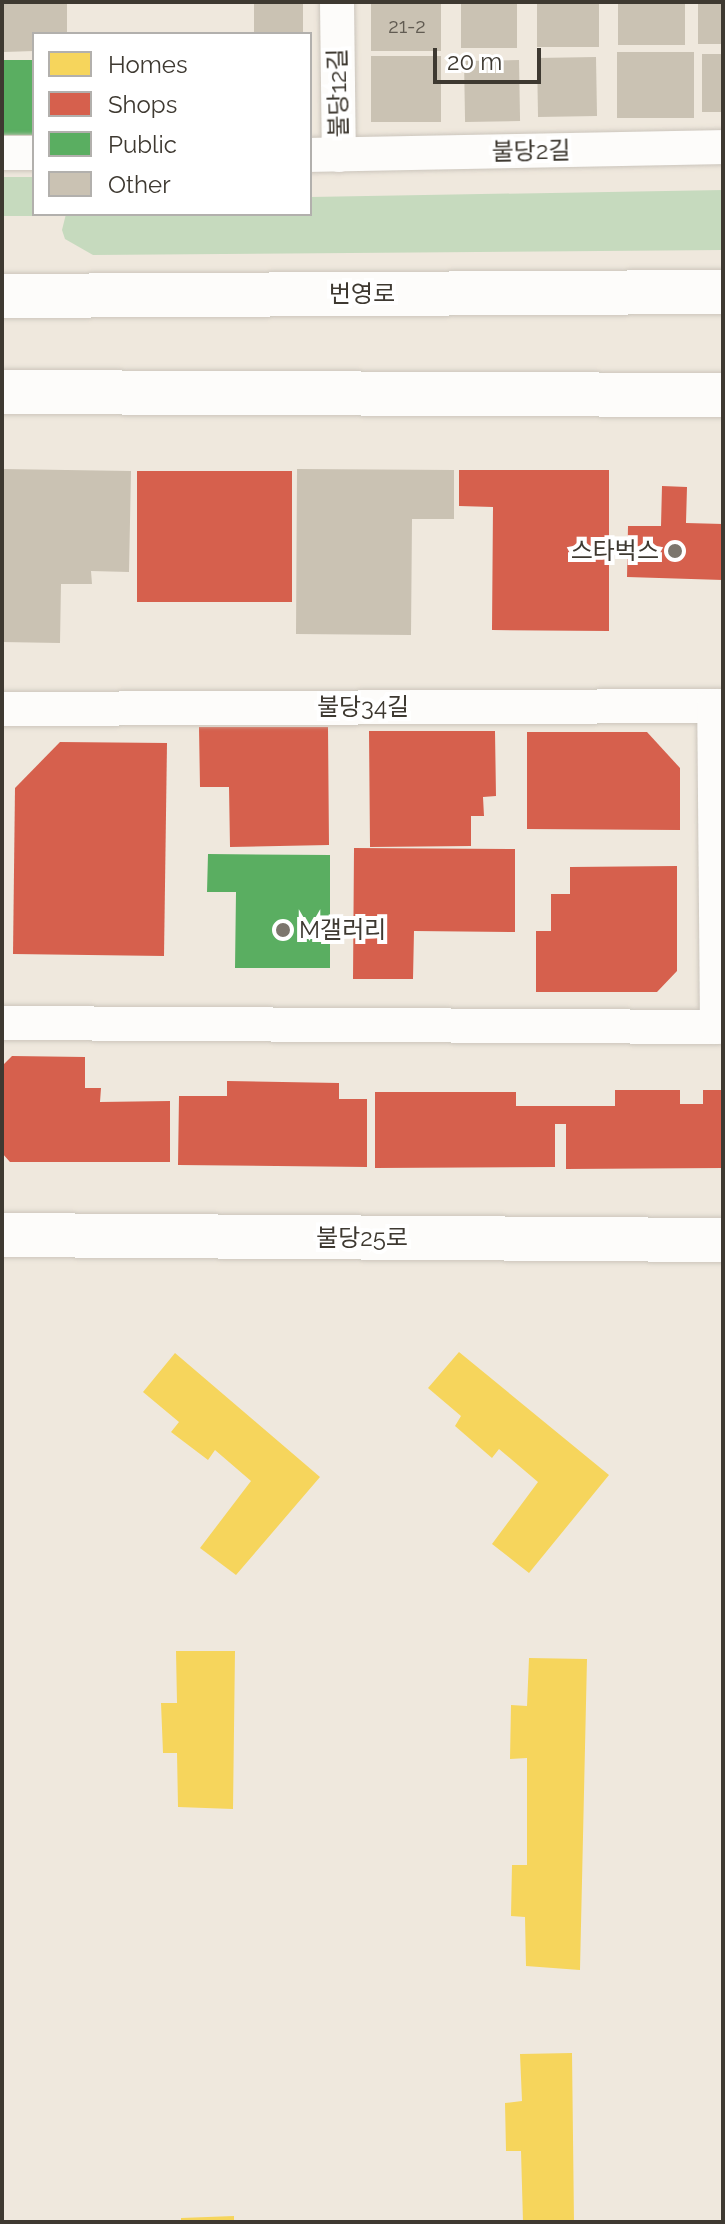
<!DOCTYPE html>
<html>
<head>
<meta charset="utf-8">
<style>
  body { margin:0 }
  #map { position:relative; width:725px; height:2224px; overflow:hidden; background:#efe8dd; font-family:Raleway,"Noto Sans KR",sans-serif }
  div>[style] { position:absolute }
  .green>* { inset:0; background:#c6dabe; transform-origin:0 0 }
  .homes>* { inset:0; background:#f6d55c }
  .shops>* { inset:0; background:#d6604d; transform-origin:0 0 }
  .public>* { inset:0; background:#5aae61; transform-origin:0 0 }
  .building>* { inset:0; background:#cac2b3; transform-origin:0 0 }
  .roads { filter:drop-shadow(0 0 2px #cbc5bc) drop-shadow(0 0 2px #cbc5bc) }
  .street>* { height:34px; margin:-17px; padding:0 17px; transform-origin:17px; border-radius:17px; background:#fdfcfa }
  .secondary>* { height:44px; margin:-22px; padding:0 22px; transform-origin:22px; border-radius:22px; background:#fdfcfa }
  .dots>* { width:22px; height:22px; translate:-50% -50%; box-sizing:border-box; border:4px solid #fff; border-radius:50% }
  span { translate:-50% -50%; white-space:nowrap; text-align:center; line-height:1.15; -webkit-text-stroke:8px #fff; paint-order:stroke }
  .number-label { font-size:20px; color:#615b52 }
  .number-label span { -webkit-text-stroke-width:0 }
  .street-label { font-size:24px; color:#3e3931 }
  .poi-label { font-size:24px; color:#3e3931 }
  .right { translate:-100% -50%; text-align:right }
  .left { translate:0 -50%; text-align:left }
  .frame { position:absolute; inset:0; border:4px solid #3e3931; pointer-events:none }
  .legend { position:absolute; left:32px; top:32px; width:280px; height:184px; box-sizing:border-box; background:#fff; border:2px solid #b2b0ad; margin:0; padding:10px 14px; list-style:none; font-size:24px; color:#3e3931 }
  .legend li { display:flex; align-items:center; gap:16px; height:40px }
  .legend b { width:40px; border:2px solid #b2b0ad }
  .scale { position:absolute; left:433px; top:48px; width:108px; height:36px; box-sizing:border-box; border:4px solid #3e3931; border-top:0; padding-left:10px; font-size:24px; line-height:28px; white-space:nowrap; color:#3e3931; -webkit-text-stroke:6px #fff; paint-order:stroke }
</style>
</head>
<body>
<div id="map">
  <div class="green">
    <i style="left:2px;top:177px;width:32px;height:39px"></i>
    <i style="clip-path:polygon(723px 190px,723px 250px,93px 255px,65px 239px,62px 230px,66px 214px,310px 214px,310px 197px)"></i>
  </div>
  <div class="homes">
    <i style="clip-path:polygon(459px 1352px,609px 1475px,529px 1573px,492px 1544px,538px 1482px,499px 1449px,492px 1458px,455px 1426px,461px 1416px,428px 1388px)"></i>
    <i style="clip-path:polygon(175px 1353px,320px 1477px,236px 1575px,200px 1548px,251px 1481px,215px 1450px,208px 1460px,171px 1432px,179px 1422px,143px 1392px)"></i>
    <i style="clip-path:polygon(176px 1651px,235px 1651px,233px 1809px,178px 1807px,177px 1753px,163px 1753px,161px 1703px,177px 1703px)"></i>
    <i style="clip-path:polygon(529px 1658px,587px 1659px,580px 1970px,526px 1966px,525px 1917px,511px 1916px,512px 1865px,527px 1865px,527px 1758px,510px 1759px,511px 1705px,527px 1706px)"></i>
    <i style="clip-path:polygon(572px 2053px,574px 2222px,523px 2222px,521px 2151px,506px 2151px,505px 2103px,522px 2101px,520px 2054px)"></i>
    <i style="clip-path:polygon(234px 2216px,234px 2222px,181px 2222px,181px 2218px)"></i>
  </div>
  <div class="shops">
    <i style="clip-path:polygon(459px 470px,609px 470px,609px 631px,492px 630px,493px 507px,459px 506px)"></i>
    <i style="left:137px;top:471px;width:155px;height:131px"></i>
    <i style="clip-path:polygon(662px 486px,687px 487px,686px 523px,723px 524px,723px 580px,627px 577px,628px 526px,661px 526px)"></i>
    <i style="clip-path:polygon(199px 727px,328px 727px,329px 845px,230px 847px,229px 787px,200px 787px)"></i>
    <i style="clip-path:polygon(369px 731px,495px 731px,496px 796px,483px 797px,484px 816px,471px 816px,471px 846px,370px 847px)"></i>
    <i style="clip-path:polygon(527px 732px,647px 732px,680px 768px,680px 830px,527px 829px)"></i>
    <i style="clip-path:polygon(60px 742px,167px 743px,164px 956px,13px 954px,15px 788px)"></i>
    <i style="clip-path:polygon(354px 848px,515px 849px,515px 932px,414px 931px,413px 979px,353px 979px)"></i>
    <i style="clip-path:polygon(677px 866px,677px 971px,657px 992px,536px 992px,536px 931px,551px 931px,551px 894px,570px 894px,570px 867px)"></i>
    <i style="clip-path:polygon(12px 1056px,85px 1057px,85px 1088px,101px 1088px,100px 1102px,170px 1101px,170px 1162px,10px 1162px,2px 1153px,2px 1066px)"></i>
    <i style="clip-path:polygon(227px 1081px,339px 1083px,339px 1099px,367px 1099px,367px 1167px,178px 1165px,179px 1096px,227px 1096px)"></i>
    <i style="clip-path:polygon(615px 1090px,680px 1090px,680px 1104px,703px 1104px,703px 1090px,723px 1090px,723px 1168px,566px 1169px,566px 1124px,555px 1124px,555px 1167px,375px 1168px,375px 1092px,516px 1092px,516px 1106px,615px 1106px)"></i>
  </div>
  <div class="public">
    <i style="left:3px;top:60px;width:31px;height:75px"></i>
    <i style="clip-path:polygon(208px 854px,330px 855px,330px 968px,235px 968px,236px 892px,207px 892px)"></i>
  </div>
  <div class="building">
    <i style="clip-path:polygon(3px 2px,67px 2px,67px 34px,34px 34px,34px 51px,4px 52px)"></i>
    <i style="left:254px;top:2px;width:49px;height:32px"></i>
    <i style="left:371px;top:2px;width:70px;height:49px"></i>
    <i style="left:461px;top:2px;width:56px;height:46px"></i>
    <i style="left:537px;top:2px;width:62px;height:45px"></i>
    <i style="left:618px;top:2px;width:67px;height:43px"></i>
    <i style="left:698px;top:2px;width:25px;height:42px"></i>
    <i style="left:617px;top:52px;width:77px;height:66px"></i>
    <i style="left:723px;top:54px;width:58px;height:21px;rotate:90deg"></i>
    <i style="left:371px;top:56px;width:70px;height:66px"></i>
    <i style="left:596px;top:57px;width:59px;height:59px;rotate:89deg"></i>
    <i style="left:519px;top:60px;width:61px;height:55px;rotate:89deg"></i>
    <i style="clip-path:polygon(2px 469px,131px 471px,129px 572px,91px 571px,92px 584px,61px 584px,60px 643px,2px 642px)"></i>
    <i style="clip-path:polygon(297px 469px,454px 470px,454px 519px,412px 519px,411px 635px,296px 634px)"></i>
  </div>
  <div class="roads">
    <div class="street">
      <i style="left:337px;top:2px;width:153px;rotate:89.3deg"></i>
      <i style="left:2px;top:153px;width:32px"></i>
      <i style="left:310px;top:155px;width:413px;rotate:-1.1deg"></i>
      <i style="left:2px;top:709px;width:721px;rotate:-0.24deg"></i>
      <i style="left:2px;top:1023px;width:715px;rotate:0.32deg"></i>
      <i style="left:717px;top:1027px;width:321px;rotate:-90.5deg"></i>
    </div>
    <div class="secondary">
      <i style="left:2px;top:296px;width:721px;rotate:-0.32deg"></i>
      <i style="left:2px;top:392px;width:721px;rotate:0.24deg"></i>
      <i style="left:2px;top:1235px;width:721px;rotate:0.4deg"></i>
    </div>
  </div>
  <div class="dots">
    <i style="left:675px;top:551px;background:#7c766d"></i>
    <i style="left:283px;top:930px;background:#7c766d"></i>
  </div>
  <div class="number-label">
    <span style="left:407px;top:26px">21-2</span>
  </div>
  <div class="street-label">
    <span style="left:338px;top:93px;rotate:-91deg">불당12길</span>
    <span style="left:531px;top:151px;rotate:-1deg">불당2길</span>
    <span style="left:362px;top:294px">번영로</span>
    <span style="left:363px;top:707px">불당34길</span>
    <span style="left:362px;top:1238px">불당25로</span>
  </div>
  <div class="poi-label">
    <span class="right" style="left:659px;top:551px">스타벅스</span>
    <span class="left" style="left:299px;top:930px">M갤러리</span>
  </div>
  <div class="frame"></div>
  <ul class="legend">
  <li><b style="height:22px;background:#f6d55c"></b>Homes</li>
  <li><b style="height:22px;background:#d6604d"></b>Shops</li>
  <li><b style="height:22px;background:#5aae61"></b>Public</li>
  <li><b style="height:22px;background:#cac2b3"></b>Other</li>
  </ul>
  <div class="scale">20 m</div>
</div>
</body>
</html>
